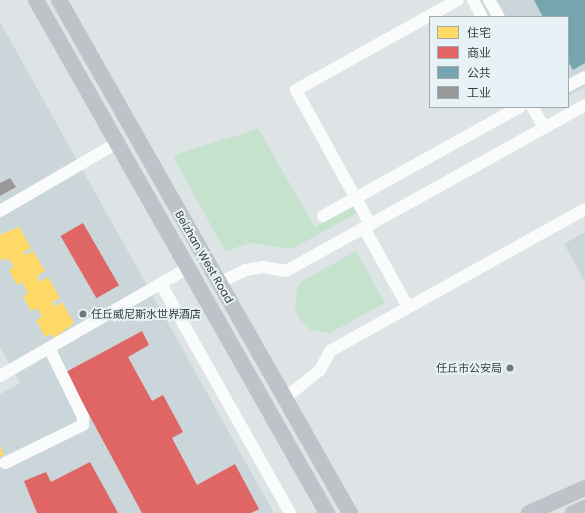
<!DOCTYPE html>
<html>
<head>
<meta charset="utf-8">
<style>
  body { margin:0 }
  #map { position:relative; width:585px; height:513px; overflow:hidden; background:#dee4e6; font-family:Poppins,"Noto Sans SC",sans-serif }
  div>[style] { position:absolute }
  .built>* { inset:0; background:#cad6da }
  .green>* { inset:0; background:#c5e2cd }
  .homes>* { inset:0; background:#ffd966 }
  .shops>* { inset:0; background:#e06666; transform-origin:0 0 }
  .public>* { inset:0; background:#76a5af }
  .industry>* { inset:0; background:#999 }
  .minor>* { height:12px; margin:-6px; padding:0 6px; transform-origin:6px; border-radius:6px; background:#fafbfb }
  .major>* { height:16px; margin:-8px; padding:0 8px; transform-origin:8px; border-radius:8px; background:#bec3c9 }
  .dots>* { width:11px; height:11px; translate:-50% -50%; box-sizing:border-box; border:2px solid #e7f2f6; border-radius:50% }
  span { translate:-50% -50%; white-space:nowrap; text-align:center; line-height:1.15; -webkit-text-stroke:4px #e7f2f6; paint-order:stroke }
  .street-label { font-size:11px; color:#383c3d }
  .poi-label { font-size:11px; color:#383c3d }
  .left { translate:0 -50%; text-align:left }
  .right { translate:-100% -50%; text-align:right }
  .legend { position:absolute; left:429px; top:16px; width:140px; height:92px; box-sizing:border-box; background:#e7f2f6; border:1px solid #a1a9ac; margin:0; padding:5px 7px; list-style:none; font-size:12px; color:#383c3d }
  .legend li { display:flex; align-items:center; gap:8px; height:20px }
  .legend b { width:20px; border:1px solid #a1a9ac }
</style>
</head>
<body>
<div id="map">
  <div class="built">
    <i style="clip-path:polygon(478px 0,585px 0,585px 87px,568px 96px,568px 17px,487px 17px)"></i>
    <i style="clip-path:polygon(0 22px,274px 513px,0 513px,0 394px,20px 383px,0 347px)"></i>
    <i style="clip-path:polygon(585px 232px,585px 282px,564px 244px)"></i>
  </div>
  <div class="green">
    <i style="clip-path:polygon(258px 129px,315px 227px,354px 206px,357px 213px,292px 249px,250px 243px,225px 251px,174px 158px,180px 153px)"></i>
    <i style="clip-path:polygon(356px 251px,385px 303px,330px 333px,311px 330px,301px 321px,295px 308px,297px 288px,301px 282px)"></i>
  </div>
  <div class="homes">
    <i style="clip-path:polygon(19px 227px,31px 248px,23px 252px,25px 255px,33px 251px,45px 271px,37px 276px,40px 282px,48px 277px,60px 298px,52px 302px,54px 307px,62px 302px,74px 323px,54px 338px,51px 334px,45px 337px,36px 320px,42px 317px,37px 308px,31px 311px,23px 296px,28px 293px,22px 282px,17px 285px,9px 270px,14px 267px,8px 258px,3px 261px,0 257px,0 235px)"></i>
    <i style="clip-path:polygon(0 445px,4px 455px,0 457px)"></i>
  </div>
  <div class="shops">
    <i style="left:83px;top:223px;width:72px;height:26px;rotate:60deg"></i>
    <i style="clip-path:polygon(142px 331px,149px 345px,128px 357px,152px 401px,163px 395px,183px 432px,172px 438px,197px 485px,235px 464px,259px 509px,251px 513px,142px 513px,66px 372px)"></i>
    <i style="clip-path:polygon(90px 462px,118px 513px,37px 513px,24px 481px,46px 472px,51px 482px)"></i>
  </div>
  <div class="public">
    <i style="clip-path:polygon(534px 0,585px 0,585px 63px,573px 70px,568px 61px,568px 17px,543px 17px)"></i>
  </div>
  <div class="industry">
    <i style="clip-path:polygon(10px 178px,16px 187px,0 196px,0 183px)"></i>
  </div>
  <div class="minor">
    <i style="left:473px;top:0;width:19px;rotate:62deg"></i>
    <i style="left:489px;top:0;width:20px;rotate:60deg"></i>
    <i style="left:568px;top:86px;width:19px;rotate:-28deg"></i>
    <i style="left:532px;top:107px;width:23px;rotate:59deg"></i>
    <i style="left:0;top:211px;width:135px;rotate:-30.2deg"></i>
    <i style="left:323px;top:216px;width:225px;rotate:-29deg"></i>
    <i style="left:370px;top:224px;width:153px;rotate:-118.9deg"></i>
    <i style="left:296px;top:90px;width:185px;rotate:-29.1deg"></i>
    <i style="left:364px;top:228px;width:90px;rotate:60.9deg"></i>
    <i style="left:219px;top:283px;width:30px;rotate:-26deg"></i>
    <i style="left:246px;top:270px;width:17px;rotate:-10deg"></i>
    <i style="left:263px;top:267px;width:23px;rotate:10deg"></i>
    <i style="left:286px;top:271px;width:342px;rotate:-29deg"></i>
    <i style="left:161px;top:284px;width:263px;rotate:60.6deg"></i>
    <i style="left:0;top:376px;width:217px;rotate:-29.9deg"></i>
    <i style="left:285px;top:398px;width:45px;rotate:-38.7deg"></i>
    <i style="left:320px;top:370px;width:21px;rotate:-62deg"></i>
    <i style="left:330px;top:351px;width:292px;rotate:-29.1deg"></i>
    <i style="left:5px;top:463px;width:87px;rotate:-26deg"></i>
    <i style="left:83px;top:425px;width:8px;rotate:-90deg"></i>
    <i style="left:83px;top:417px;width:77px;rotate:-116.2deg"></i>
  </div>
  <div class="major">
    <i style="left:36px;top:0;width:590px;rotate:60.44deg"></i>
    <i style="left:59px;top:0;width:590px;rotate:60.44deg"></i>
    <i style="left:529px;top:513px;width:61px;rotate:-24.1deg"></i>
    <i style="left:573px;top:513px;width:13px;rotate:-23deg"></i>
  </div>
  <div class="dots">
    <i style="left:83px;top:314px;background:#727778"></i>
    <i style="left:510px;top:368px;background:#727778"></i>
  </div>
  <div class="street-label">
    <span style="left:204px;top:257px;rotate:60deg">Beizhan West Road</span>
  </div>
  <div class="poi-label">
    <span class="left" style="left:91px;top:314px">任丘威尼斯水世界酒店</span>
    <span class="right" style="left:502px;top:368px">任丘市公安局</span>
  </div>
  <ul class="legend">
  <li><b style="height:11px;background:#ffd966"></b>住宅</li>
  <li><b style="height:11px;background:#e06666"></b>商业</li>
  <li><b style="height:11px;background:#76a5af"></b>公共</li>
  <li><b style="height:11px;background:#999"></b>工业</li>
  </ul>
</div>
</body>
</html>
